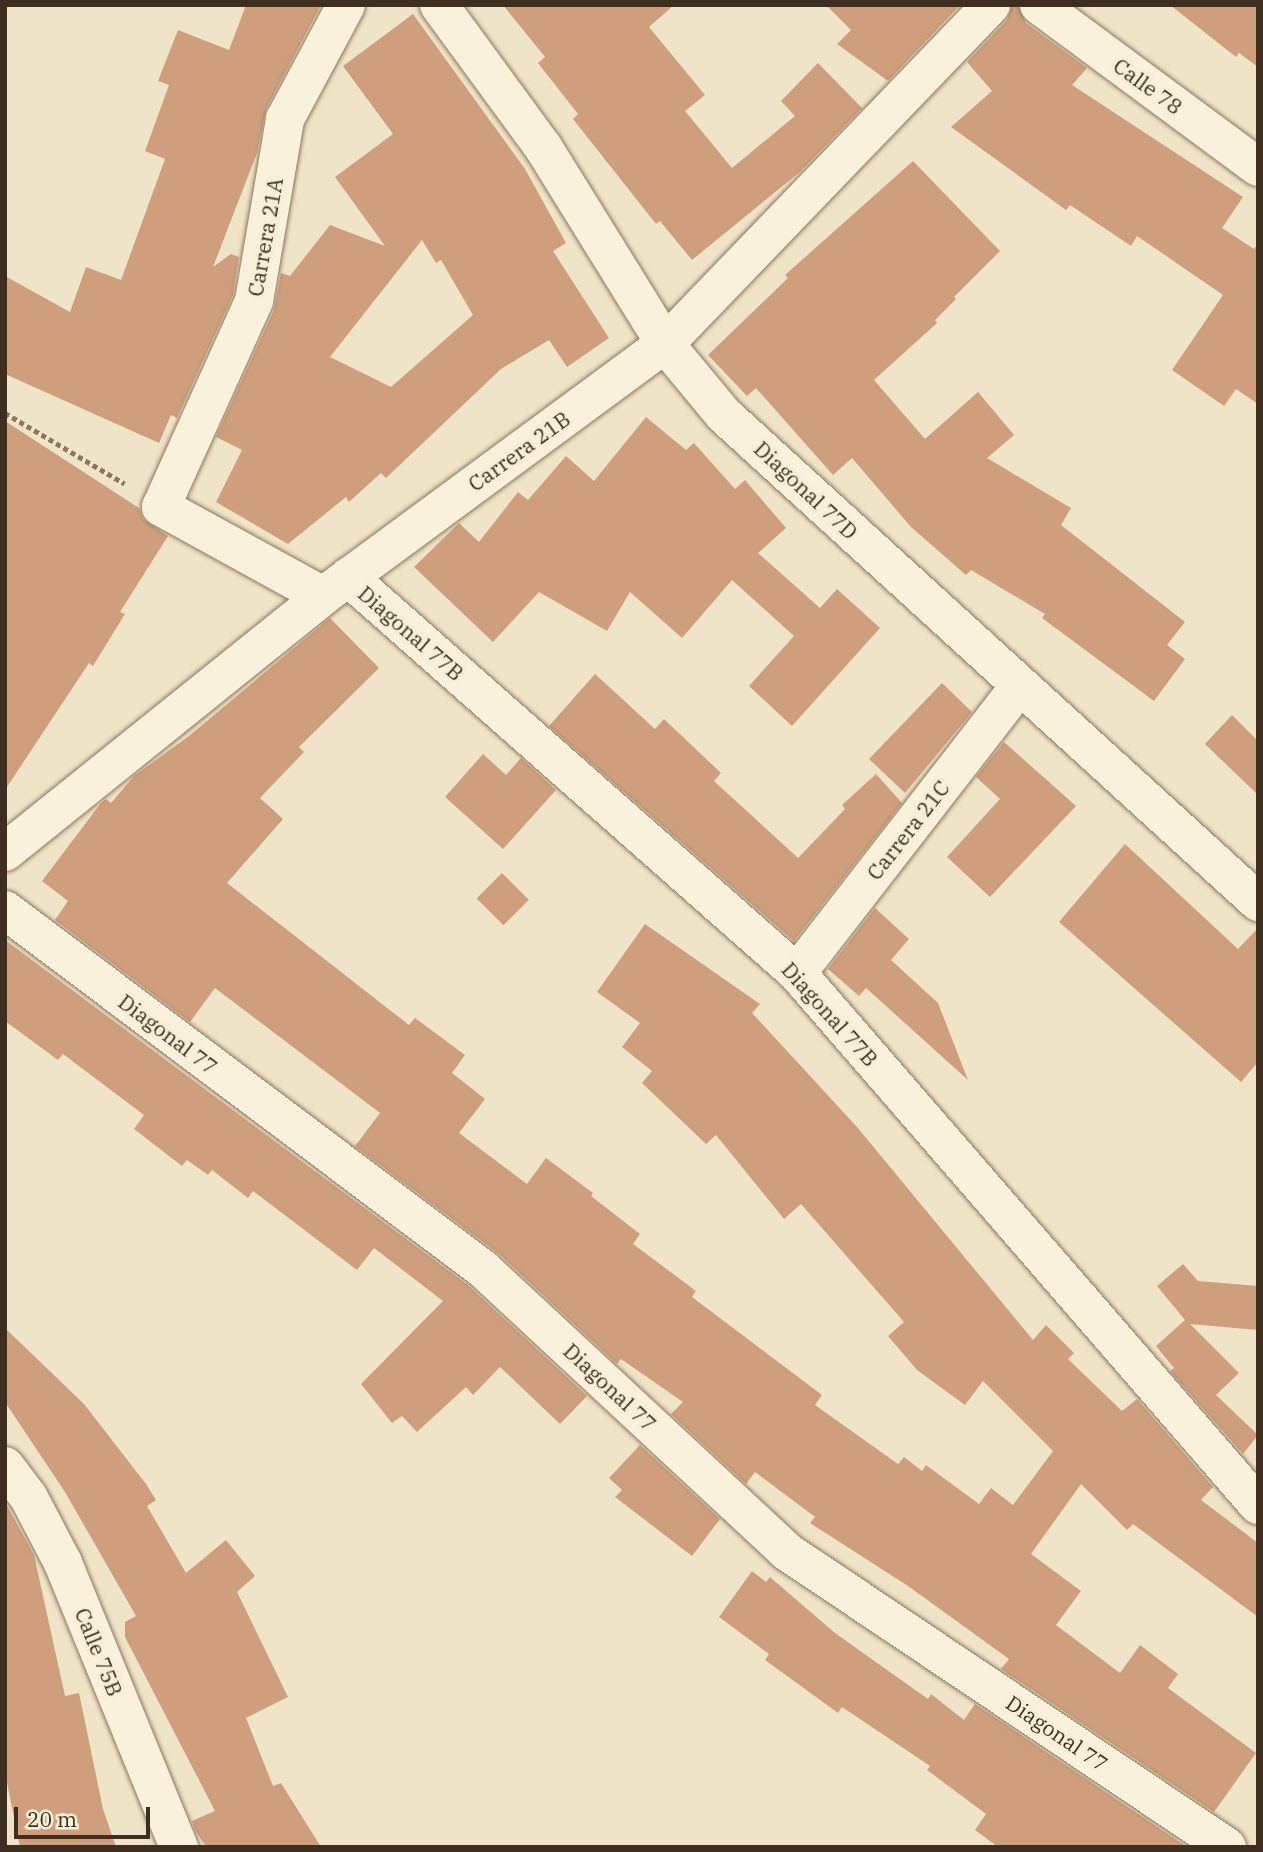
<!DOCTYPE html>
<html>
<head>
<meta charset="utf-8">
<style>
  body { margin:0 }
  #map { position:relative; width:1263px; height:1852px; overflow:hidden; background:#f0e4c8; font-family:"IBM Plex Serif",serif }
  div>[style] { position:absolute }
  .building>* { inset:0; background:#cf9f7d; transform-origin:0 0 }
  .path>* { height:4.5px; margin-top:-2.25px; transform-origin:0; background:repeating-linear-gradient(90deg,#8d765c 0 5px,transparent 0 8.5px) }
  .roads { filter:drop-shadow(0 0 2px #8d765c) drop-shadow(0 0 2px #8d765c) }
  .minor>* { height:38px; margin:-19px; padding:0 19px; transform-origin:19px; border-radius:19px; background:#faf1dc }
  span { translate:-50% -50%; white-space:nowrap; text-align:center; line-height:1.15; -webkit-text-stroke:7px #f7eed8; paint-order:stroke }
  .street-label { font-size:21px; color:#3d2e20 }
  .frame { position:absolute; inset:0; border:7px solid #3d2e20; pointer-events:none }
  .scale { position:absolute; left:14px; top:1807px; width:136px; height:32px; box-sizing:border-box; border:4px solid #3d2e20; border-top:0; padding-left:9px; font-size:21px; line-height:24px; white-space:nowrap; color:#3d2e20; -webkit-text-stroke:5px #f7eed8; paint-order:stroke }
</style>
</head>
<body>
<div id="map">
  <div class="building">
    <i style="clip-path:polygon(246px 5px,321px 5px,266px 109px,257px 153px,213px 267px,231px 254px,239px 257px,233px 295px,177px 418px,171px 415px,159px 443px,5px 374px,5px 276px,70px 312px,86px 267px,121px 280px,165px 159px,145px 151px,169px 85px,158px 81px,178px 30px,229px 50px)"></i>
    <i style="clip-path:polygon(503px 5px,674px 5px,649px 27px,705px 95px,685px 111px,732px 168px,795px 116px,781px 101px,818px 63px,862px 108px,801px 171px,692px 260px,660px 221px,656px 224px,573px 119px,578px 114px,538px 63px,545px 57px)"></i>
    <i style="clip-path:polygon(826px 5px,960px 5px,888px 81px,837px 44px,851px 30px)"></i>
    <i style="clip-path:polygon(1012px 5px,1018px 5px,1026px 23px,1087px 68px,1072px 85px,1243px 197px,1222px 228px,1254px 249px,1258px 244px,1258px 404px,1236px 389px,1224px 406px,1172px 370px,1223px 295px,1137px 236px,1131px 246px,1070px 205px,1066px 210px,951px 127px,992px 91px,967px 62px,1007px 20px)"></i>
    <i style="clip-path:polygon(1170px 5px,1258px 5px,1258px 67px,1239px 53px,1236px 57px)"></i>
    <i style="clip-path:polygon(evenodd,413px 14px,525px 169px,566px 243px,553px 251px,609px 338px,567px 367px,549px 340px,501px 369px,386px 478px,381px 473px,349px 502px,346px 497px,288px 544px,216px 502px,242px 450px,216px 437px,274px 310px,281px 273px,290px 276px,330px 225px,385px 246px,335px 177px,393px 134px,343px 66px,413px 14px,422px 240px,436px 263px,441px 260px,473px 315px,391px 387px,330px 357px,422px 240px)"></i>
    <i style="clip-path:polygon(913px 161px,1000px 251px,954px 297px,956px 299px,935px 320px,937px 323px,874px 380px,925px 439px,978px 392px,1014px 435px,987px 458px,1071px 508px,1061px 525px,1185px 622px,1167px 645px,1185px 659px,1154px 701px,1042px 618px,1045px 614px,971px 570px,966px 575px,911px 527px,852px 458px,833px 475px,756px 388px,747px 396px,708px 355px,788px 278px,785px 275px)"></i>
    <i style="clip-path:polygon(646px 417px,686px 450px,694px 443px,735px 489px,745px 480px,786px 528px,758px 553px,820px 608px,837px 589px,880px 628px,792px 726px,749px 686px,794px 636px,732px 580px,682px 638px,630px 592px,607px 631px,539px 592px,493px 642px,414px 567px,459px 523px,479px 542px,518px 492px,528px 500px,566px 456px,594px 481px)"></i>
    <i style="clip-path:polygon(5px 421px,139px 508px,143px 519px,168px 536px,120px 612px,125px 614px,93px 666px,89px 663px,5px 790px)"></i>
    <i style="clip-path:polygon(330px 618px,379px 668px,299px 747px,304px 752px,260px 798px,283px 819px,227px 883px,409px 1025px,415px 1018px,465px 1055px,452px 1073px,485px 1099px,459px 1133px,527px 1184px,546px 1158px,593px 1193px,591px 1196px,640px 1234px,633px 1244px,696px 1291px,692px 1297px,822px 1395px,815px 1405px,898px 1464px,904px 1457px,922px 1471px,926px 1465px,979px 1504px,991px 1488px,1013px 1505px,1053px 1451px,983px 1381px,965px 1405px,917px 1370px,888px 1336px,904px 1322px,801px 1204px,784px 1219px,716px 1135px,706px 1144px,642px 1083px,652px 1071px,622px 1047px,640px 1023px,597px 992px,645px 924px,760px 1004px,752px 1013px,857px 1127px,1033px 1340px,1046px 1325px,1074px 1353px,1068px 1359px,1122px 1411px,1137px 1399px,1213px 1487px,1201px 1500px,1258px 1543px,1258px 1617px,1133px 1524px,1127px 1530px,1081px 1484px,1031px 1554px,1081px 1591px,1056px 1625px,1120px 1673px,1140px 1645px,1178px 1674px,1168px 1688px,1256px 1753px,1214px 1812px,1001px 1669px,1009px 1659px,908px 1586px,810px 1523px,815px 1517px,755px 1472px,746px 1484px,671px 1414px,683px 1402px,621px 1359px,617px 1364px,498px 1253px,355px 1146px,380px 1113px,215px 988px,190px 1022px,55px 920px,68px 901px,42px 881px,101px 803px,106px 799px,111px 803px,134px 776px,189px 736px)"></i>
    <i style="clip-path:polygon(595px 674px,655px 729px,664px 719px,721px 773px,714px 781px,798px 858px,845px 809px,842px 805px,876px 774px,902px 803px,794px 941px,549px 726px)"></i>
    <i style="clip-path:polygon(942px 683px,972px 712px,905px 793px,869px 759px)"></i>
    <i style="clip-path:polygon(1232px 715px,1258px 741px,1258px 795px,1205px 744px)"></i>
    <i style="clip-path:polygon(1004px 742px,1076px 806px,990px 897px,947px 857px,1000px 799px,976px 777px)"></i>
    <i style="clip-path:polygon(483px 754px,506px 775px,521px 758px,556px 790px,503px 849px,445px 797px)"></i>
    <i style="clip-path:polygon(1125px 844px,1238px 949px,1258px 928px,1258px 1062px,1241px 1082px,1059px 922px)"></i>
    <i style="left:502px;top:873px;width:38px;height:36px;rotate:45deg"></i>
    <i style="clip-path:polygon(875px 908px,909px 939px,891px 960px,938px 1003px,968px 1080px,866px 988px,859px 996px,828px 969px)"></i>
    <i style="clip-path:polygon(5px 940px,469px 1286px,587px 1396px,560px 1424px,500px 1367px,473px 1395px,466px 1387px,417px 1432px,402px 1416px,392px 1423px,361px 1384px,443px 1301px,374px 1248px,357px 1270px,253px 1191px,248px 1198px,212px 1170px,208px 1175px,187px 1160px,182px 1166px,134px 1129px,144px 1115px,63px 1054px,58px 1060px,5px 1021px)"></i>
    <i style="clip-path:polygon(1183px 1264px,1198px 1281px,1258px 1286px,1258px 1330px,1190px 1324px,1239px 1373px,1216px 1395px,1258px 1435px,1243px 1454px,1170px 1371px,1174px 1368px,1156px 1346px,1185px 1320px,1157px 1286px)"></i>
    <i style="clip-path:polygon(5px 1328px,84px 1404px,146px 1484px,156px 1500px,147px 1506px,186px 1573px,226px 1540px,255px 1576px,237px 1592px,288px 1697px,246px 1718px,273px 1786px,281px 1783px,321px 1847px,206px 1847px,195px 1830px,192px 1821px,215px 1811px,125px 1637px,125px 1622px,136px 1616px,65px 1492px,5px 1402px)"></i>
    <i style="clip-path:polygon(640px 1445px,720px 1519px,692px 1556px,615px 1497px,622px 1490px,609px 1478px)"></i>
    <i style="clip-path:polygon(5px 1502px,34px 1555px,65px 1696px,79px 1693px,103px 1809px,116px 1847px,20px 1847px,5px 1773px)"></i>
    <i style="clip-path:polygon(752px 1571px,766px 1582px,770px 1577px,835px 1633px,928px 1699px,931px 1694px,964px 1720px,975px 1704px,1187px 1847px,998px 1847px,975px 1830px,986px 1814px,927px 1770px,930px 1766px,842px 1707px,838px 1713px,765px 1660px,769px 1654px,719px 1617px)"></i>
  </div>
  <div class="path">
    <i style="left:5px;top:413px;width:139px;rotate:30.6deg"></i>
  </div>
  <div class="roads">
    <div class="minor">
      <i style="left:439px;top:5px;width:176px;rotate:53.8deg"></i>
      <i style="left:543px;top:147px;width:232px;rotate:58.2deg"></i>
      <i style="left:665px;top:344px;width:92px;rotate:50.3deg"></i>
      <i style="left:724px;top:415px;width:723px;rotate:42.36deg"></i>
      <i style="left:1039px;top:5px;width:272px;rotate:36.5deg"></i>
      <i style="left:348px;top:577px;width:599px;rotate:41.41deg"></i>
      <i style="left:797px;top:973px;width:704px;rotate:49.09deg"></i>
      <i style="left:323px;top:596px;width:185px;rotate:-151.2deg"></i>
      <i style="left:161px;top:507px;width:226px;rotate:-65.7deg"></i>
      <i style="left:254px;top:301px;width:185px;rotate:-80.3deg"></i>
      <i style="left:285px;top:119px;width:129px;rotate:-61.8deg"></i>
      <i style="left:5px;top:852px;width:408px;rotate:-38.8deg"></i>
      <i style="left:323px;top:596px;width:425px;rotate:-36.4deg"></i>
      <i style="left:665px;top:344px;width:470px;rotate:-46.1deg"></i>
      <i style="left:5px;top:910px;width:598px;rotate:36.91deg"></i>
      <i style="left:483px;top:1269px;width:414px;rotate:42.9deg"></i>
      <i style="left:786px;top:1551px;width:531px;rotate:33.87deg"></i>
      <i style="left:797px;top:973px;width:362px;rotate:-52.2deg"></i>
      <i style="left:5px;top:1466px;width:38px;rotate:53deg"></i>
      <i style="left:28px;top:1496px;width:76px;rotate:62.4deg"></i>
      <i style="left:63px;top:1563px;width:307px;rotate:67.8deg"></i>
    </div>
  </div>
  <div class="street-label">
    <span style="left:1148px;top:86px;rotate:36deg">Calle 78</span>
    <span style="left:265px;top:237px;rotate:-80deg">Carrera 21A</span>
    <span style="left:519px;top:451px;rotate:-36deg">Carrera 21B</span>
    <span style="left:806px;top:490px;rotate:43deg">Diagonal 77D</span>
    <span style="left:411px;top:633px;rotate:41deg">Diagonal 77B</span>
    <span style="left:908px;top:830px;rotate:-52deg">Carrera 21C</span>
    <span style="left:830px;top:1014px;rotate:48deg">Diagonal 77B</span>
    <span style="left:168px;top:1034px;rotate:37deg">Diagonal 77</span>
    <span style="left:610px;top:1387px;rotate:43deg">Diagonal 77</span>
    <span style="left:99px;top:1652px;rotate:68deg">Calle 75B</span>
    <span style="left:1057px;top:1733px;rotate:34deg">Diagonal 77</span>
  </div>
  <div class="frame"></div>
  <div class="scale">20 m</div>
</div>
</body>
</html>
